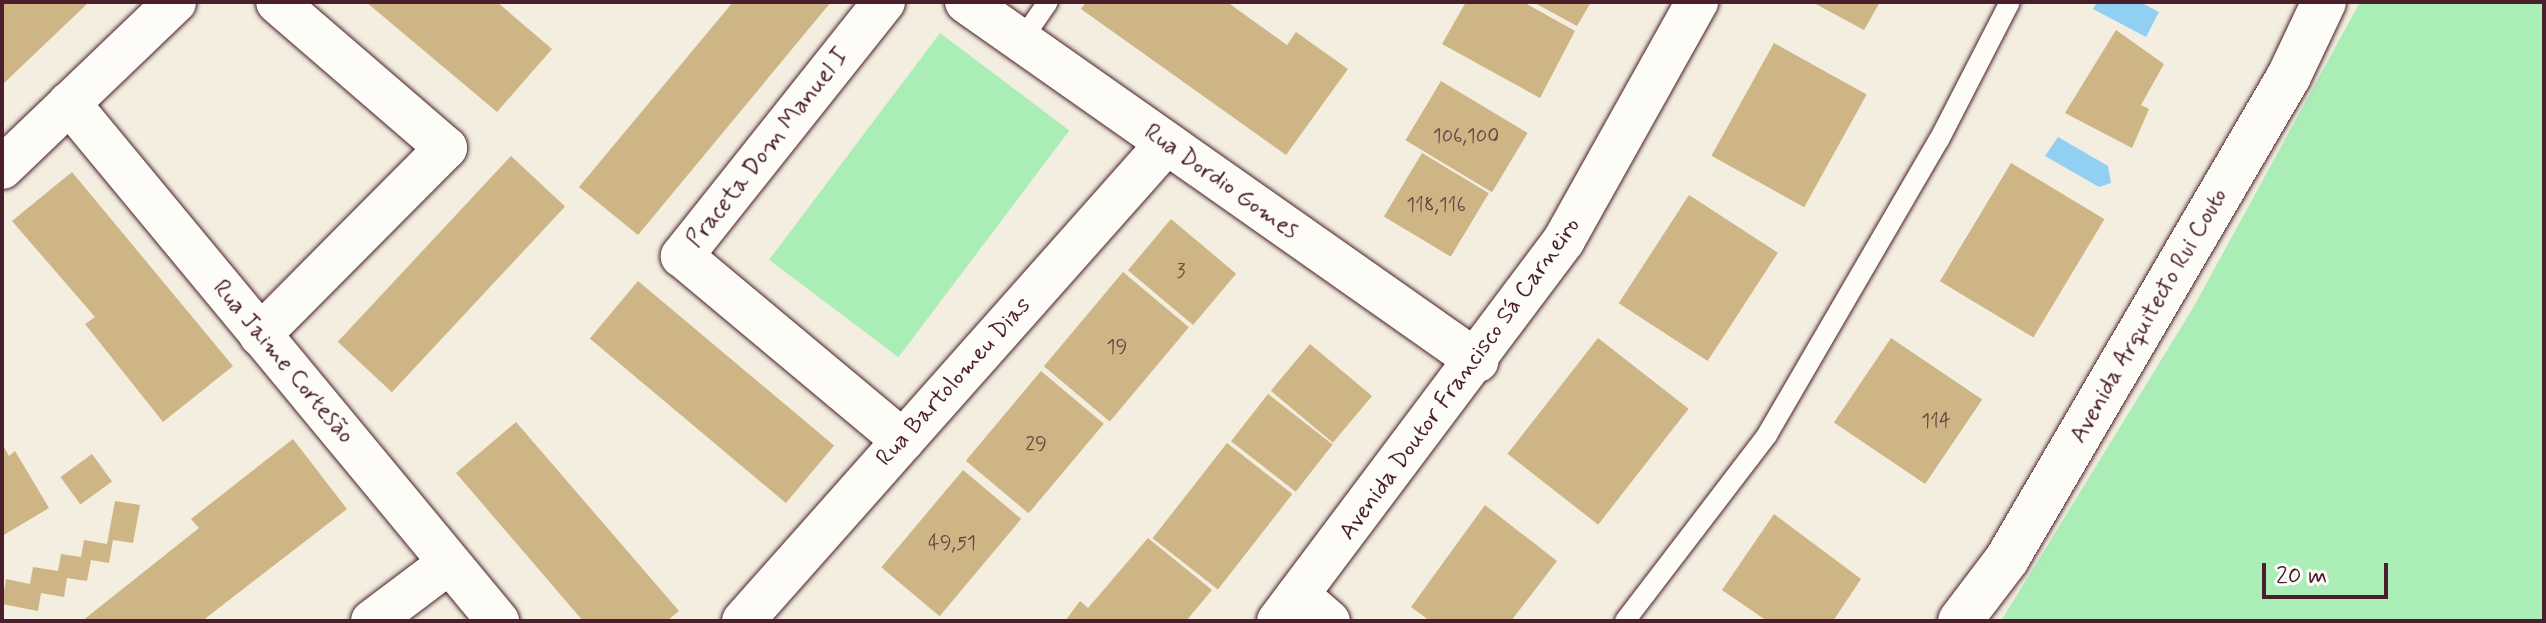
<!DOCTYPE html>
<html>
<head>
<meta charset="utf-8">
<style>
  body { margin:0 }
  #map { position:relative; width:2546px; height:623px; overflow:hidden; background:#f3eee0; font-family:Mynerve,sans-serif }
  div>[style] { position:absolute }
  .green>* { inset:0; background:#abedb6; transform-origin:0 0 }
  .water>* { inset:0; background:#91d0f2 }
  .building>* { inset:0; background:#cdb585; transform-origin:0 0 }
  .roads { filter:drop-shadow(0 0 2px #4a1f2b) drop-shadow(0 0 2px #4a1f2b) }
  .lane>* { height:20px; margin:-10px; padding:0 10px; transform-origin:10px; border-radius:10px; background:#fdfcf7 }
  .street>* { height:42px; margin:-21px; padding:0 21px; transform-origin:21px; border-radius:21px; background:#fdfcf7 }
  .secondary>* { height:44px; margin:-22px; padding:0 22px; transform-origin:22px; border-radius:22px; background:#fdfcf7 }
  span { translate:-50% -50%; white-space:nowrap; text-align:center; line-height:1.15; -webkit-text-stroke:7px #fdfcf7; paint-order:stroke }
  .number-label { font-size:20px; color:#6b4442 }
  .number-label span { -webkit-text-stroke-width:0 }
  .street-label { font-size:24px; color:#4a1f2b }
  .frame { position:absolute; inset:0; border:4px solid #4a1f2b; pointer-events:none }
  .scale { position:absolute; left:2262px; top:563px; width:126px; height:36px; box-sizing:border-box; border:4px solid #4a1f2b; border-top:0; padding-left:10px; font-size:24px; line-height:28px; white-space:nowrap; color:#4a1f2b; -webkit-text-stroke:6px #fdfcf7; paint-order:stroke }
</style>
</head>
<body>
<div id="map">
  <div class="green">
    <i style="clip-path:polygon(2360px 2px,2544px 2px,2544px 621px,2001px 621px,2193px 308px)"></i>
    <i style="left:940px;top:33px;width:162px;height:284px;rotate:37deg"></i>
  </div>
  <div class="water">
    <i style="clip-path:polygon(2097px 2px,2140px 2px,2159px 12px,2146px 37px,2093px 9px)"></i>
    <i style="clip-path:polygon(2058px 137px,2108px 166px,2111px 183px,2099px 187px,2045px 156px)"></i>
  </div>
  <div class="building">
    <i style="clip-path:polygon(2px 2px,89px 2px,2px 85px)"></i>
    <i style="clip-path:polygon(366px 2px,497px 2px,552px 49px,497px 112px)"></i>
    <i style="clip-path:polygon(733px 2px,831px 2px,638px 235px,579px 187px)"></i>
    <i style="clip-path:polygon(1086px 2px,1227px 2px,1287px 45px,1296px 32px,1348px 69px,1286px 155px,1081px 9px)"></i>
    <i style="clip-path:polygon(1466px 2px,1523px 2px,1575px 31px,1540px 98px,1442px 44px)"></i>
    <i style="clip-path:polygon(1533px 2px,1591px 2px,1577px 26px)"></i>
    <i style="clip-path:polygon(1812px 2px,1880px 2px,1864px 30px)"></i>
    <i style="clip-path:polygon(2116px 30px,2164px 64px,2141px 105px,2149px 109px,2132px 148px,2065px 113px)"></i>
    <i style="left:1774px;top:43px;width:106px;height:129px;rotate:29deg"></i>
    <i style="left:1441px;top:81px;width:101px;height:69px;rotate:31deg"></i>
    <i style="left:1422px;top:153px;width:78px;height:74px;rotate:31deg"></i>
    <i style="left:511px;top:156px;width:74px;height:254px;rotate:43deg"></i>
    <i style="left:2011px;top:163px;width:109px;height:138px;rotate:31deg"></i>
    <i style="clip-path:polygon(72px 172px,233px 366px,163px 422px,85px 324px,95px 317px,12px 221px)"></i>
    <i style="left:1689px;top:195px;width:106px;height:129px;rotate:33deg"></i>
    <i style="left:1171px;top:219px;width:85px;height:67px;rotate:40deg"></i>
    <i style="left:1123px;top:272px;width:86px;height:123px;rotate:40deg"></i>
    <i style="left:638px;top:281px;width:256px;height:75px;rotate:40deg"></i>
    <i style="left:1598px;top:338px;width:115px;height:147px;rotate:38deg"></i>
    <i style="left:1891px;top:338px;width:110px;height:102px;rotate:34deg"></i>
    <i style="left:1310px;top:344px;width:81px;height:61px;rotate:40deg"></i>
    <i style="left:1041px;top:371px;width:82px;height:117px;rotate:40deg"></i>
    <i style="left:1268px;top:394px;width:82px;height:60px;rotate:38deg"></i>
    <i style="clip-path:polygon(516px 422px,679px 611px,667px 621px,583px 621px,456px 473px)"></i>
    <i style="clip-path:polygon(293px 439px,347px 509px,202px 621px,82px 621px,199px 528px,191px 519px)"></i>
    <i style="left:1227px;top:443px;width:83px;height:121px;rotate:38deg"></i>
    <i style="clip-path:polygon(2px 444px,9px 456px,15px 451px,49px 508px,2px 536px)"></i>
    <i style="left:92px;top:454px;width:34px;height:39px;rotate:54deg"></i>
    <i style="left:963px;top:470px;width:76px;height:127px;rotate:40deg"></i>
    <i style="clip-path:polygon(115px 501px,140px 505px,133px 543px,113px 540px,109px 563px,91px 560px,87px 581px,67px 578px,64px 597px,41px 593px,38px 611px,2px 604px,6px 579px,30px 584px,33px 567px,58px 571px,61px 554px,81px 557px,84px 540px,107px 544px)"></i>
    <i style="clip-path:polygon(1485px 505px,1557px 561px,1511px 621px,1430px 621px,1411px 607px)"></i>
    <i style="clip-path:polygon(1774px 514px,1861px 579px,1833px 621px,1767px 621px,1722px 590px)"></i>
    <i style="clip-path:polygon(1148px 538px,1212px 590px,1186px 621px,1065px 621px,1080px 601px,1088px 608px)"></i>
  </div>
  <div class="roads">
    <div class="lane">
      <i style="left:1021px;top:41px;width:47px;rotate:-55.3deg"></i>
      <i style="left:1625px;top:621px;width:234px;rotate:-52.6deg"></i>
      <i style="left:1767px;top:435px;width:341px;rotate:-59.8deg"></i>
      <i style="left:1939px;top:140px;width:155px;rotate:-62.8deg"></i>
    </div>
    <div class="street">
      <i style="left:884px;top:2px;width:325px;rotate:128.5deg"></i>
      <i style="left:682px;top:256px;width:288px;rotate:39.9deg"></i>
      <i style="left:966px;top:2px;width:625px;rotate:35.09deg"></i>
      <i style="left:69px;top:103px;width:673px;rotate:50.37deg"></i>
      <i style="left:2px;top:168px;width:240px;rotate:-43.8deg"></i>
      <i style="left:260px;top:335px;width:264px;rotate:-45.2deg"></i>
      <i style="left:446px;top:148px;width:223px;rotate:-139.2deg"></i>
      <i style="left:1301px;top:597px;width:37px;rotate:41deg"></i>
      <i style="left:372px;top:621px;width:96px;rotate:-37deg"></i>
      <i style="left:743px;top:621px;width:638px;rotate:-48.43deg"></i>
      <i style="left:1278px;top:621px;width:476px;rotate:-53.1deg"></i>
      <i style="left:1564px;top:240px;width:273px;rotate:-60.8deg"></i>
    </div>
    <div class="secondary">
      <i style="left:1960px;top:621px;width:78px;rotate:-52.8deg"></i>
      <i style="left:2007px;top:559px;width:559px;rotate:-59.72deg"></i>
      <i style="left:2289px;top:76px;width:82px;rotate:-64.7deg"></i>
    </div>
  </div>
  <div class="number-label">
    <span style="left:1466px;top:136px">106,100</span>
    <span style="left:1436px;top:205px">118,116</span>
    <span style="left:1181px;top:271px">3</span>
    <span style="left:1117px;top:347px">19</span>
    <span style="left:1936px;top:421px">114</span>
    <span style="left:1036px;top:444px">29</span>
    <span style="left:952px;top:543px">49,51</span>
  </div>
  <div class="street-label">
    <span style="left:768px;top:148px;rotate:-52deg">Praceta Dom Manuel I</span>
    <span style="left:1221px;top:182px;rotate:35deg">Rua Dordio Gomes</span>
    <span style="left:2149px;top:316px;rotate:-60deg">Avenida Arquitecto Rui Couto</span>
    <span style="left:283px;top:362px;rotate:50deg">Rua Jaime Cortesão</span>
    <span style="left:1460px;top:379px;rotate:-54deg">Avenida Doutor Francisco Sá Carneiro</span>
    <span style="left:954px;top:382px;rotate:-48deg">Rua Bartolomeu Dias</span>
  </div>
  <div class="frame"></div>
  <div class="scale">20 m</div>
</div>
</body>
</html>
